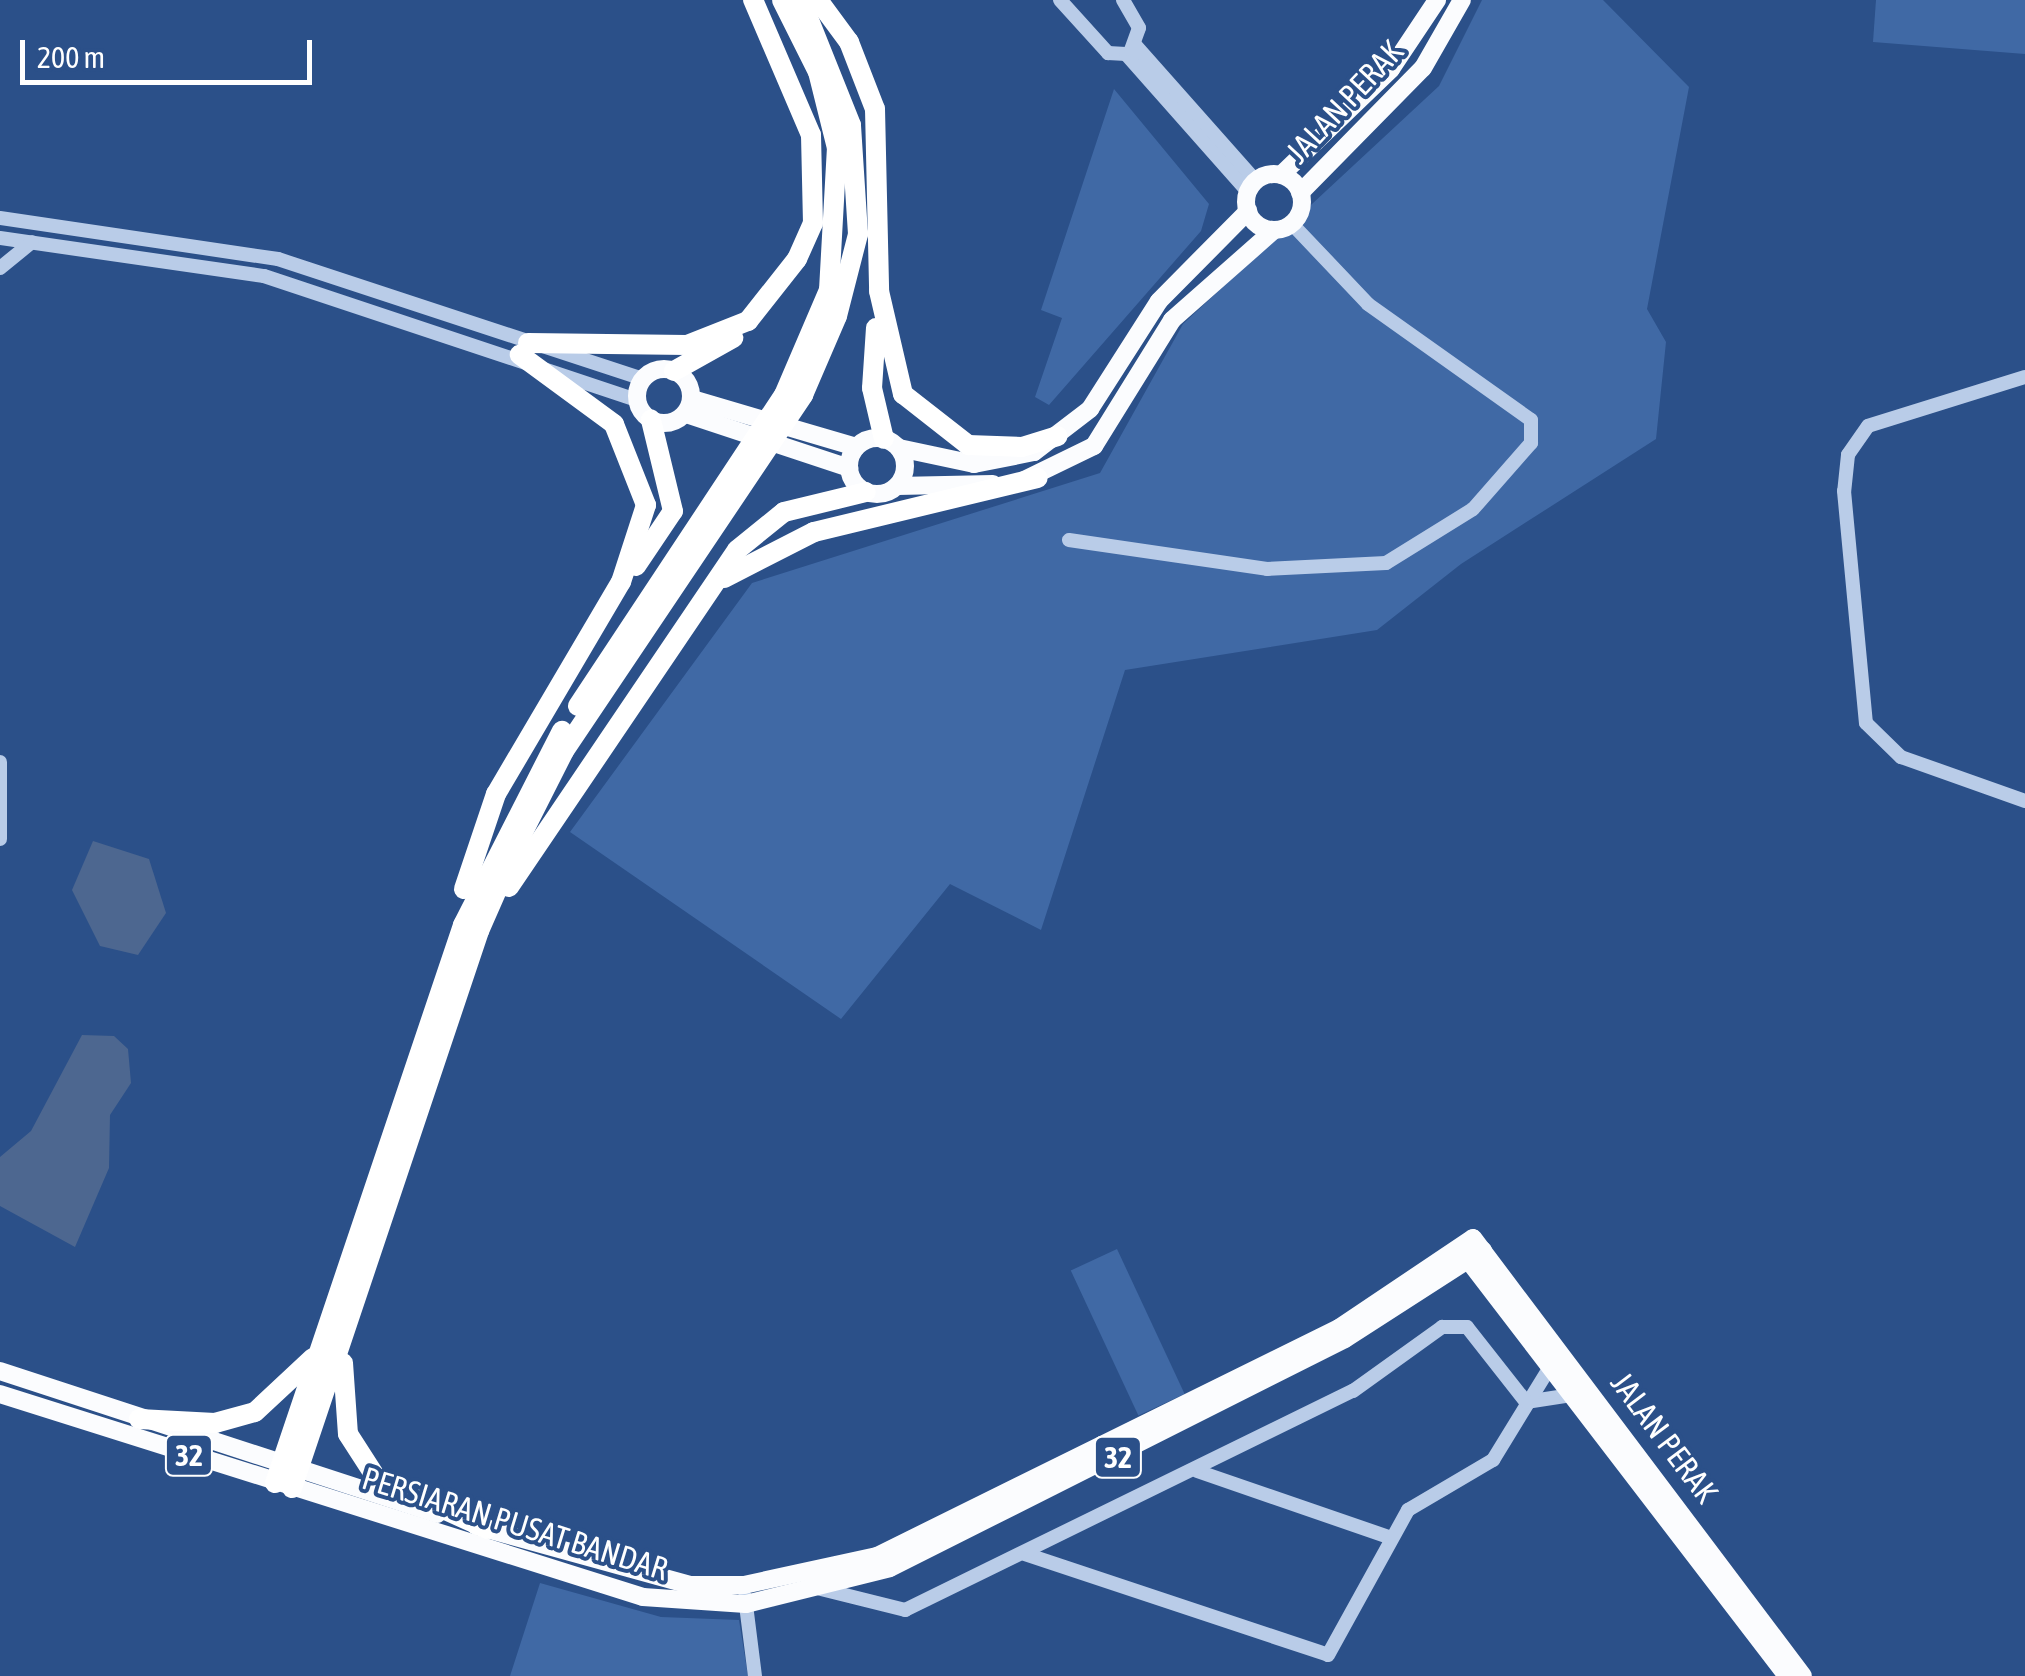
<!DOCTYPE html>
<html>
<head>
<meta charset="utf-8">
<style>
  body { margin:0 }
  #map { position:relative; width:2025px; height:1676px; overflow:hidden; background:#2b5089; font-family:"Asap Condensed",sans-serif }
  div>[style] { position:absolute }
  .green>* { inset:0; background:#4069a5; transform-origin:0 0 }
  .water>* { inset:0; background:#4d6790 }
  .minor>* { height:14px; margin:-7px; padding:0 7px; transform-origin:7px; border-radius:7px; background:#b9cce8 }
  .major>* { height:18px; margin:-9px; padding:0 9px; transform-origin:9px; border-radius:9px; background:#fbfcfe }
  .major>.ring { margin:-9px; padding:0; box-sizing:content-box; background:none; border:18px solid #fbfcfe; border-radius:50% }
  .highway>* { height:20px; margin:-10px; padding:0 10px; transform-origin:10px; border-radius:10px; background:#fff }
  span { translate:-50% -50%; white-space:nowrap; text-align:center; line-height:1.15; -webkit-text-stroke:8px #2b5089; paint-order:stroke }
  .shield-label span { padding:2px 8px; background:#2b5089; border:2px solid; border-radius:8px; -webkit-text-stroke-width:0 }
  .shield-label { font-size:30px; color:#fff; font-weight:700 }
  .street-label { font-size:32px; color:#fff }
  .scale { position:absolute; left:20px; top:40px; width:292px; height:45px; box-sizing:border-box; border:5px solid #fff; border-top:0; padding-left:12px; font-size:30px; line-height:35px; white-space:nowrap; color:#fff; -webkit-text-stroke:8px #2b5089; paint-order:stroke }
</style>
</head>
<body>
<div id="map">
  <div class="green">
    <i style="clip-path:polygon(1482px 0,1603px 0,1689px 87px,1647px 309px,1666px 342px,1656px 439px,1461px 564px,1377px 630px,1125px 670px,1041px 930px,950px 884px,841px 1019px,570px 832px,752px 583px,1100px 473px,1183px 324px,1439px 86px)"></i>
    <i style="clip-path:polygon(1876px 0,2025px 0,2025px 54px,1873px 42px)"></i>
    <i style="clip-path:polygon(1114px 89px,1209px 204px,1201px 231px,1049px 405px,1035px 397px,1062px 318px,1041px 310px)"></i>
    <i style="left:1117px;top:1249px;width:160px;height:51px;rotate:65deg"></i>
    <i style="clip-path:polygon(540px 1583px,661px 1617px,739px 1620px,748px 1676px,510px 1676px)"></i>
  </div>
  <div class="water">
    <i style="clip-path:polygon(93px 841px,149px 859px,166px 913px,138px 955px,100px 946px,72px 890px)"></i>
    <i style="clip-path:polygon(82px 1035px,114px 1036px,128px 1049px,131px 1083px,110px 1115px,109px 1168px,75px 1247px,0 1206px,0 1157px,31px 1131px)"></i>
  </div>
  <div class="minor">
    <i style="left:1060px;top:0;width:72px;rotate:47.8deg"></i>
    <i style="left:1108px;top:53px;width:18px;rotate:3deg"></i>
    <i style="left:1126px;top:54px;width:184px;rotate:48.5deg"></i>
    <i style="left:1123px;top:0;width:32px;rotate:60deg"></i>
    <i style="left:1139px;top:28px;width:23px;rotate:110deg"></i>
    <i style="left:1136px;top:46px;width:181px;rotate:48.4deg"></i>
    <i style="left:0;top:218px;width:281px;rotate:8.4deg"></i>
    <i style="left:278px;top:259px;width:384px;rotate:18.2deg"></i>
    <i style="left:0;top:238px;width:267px;rotate:8.2deg"></i>
    <i style="left:264px;top:276px;width:393px;rotate:18.4deg"></i>
    <i style="left:0;top:268px;width:41px;rotate:-39.1deg"></i>
    <i style="left:2025px;top:377px;width:164px;rotate:162.7deg"></i>
    <i style="left:1868px;top:426px;width:35px;rotate:125deg"></i>
    <i style="left:1848px;top:455px;width:36px;rotate:96deg"></i>
    <i style="left:1844px;top:491px;width:233px;rotate:84.6deg"></i>
    <i style="left:1866px;top:723px;width:49px;rotate:44.2deg"></i>
    <i style="left:1901px;top:757px;width:132px;rotate:19.5deg"></i>
    <i style="left:1069px;top:540px;width:200px;rotate:8.3deg"></i>
    <i style="left:1267px;top:569px;width:119px;rotate:-2.9deg"></i>
    <i style="left:1386px;top:563px;width:102px;rotate:-31.8deg"></i>
    <i style="left:1473px;top:509px;width:88px;rotate:-48.7deg"></i>
    <i style="left:1531px;top:443px;width:23px;rotate:-90deg"></i>
    <i style="left:1531px;top:420px;width:200px;rotate:-144.6deg"></i>
    <i style="left:1368px;top:304px;width:110px;rotate:-133.5deg"></i>
    <i style="left:0;top:762px;width:77px;rotate:90deg"></i>
    <i style="left:1526px;top:1402px;width:46px;rotate:-8.8deg"></i>
    <i style="left:1197px;top:1471px;width:203px;rotate:19deg"></i>
    <i style="left:1025px;top:1554px;width:319px;rotate:18.4deg"></i>
    <i style="left:1328px;top:1655px;width:166px;rotate:-61.1deg"></i>
    <i style="left:1408px;top:1510px;width:99px;rotate:-30.5deg"></i>
    <i style="left:1493px;top:1460px;width:109px;rotate:-58.5deg"></i>
    <i style="left:821px;top:1589px;width:87px;rotate:14deg"></i>
    <i style="left:905px;top:1610px;width:499px;rotate:-26.1deg"></i>
    <i style="left:1353px;top:1391px;width:110px;rotate:-35.7deg"></i>
    <i style="left:1442px;top:1327px;width:25px"></i>
    <i style="left:1467px;top:1327px;width:95px;rotate:51.8deg"></i>
    <i style="left:745px;top:1597px;width:80px;rotate:82.8deg"></i>
  </div>
  <div class="major">
    <i class="ring" style="left:1246px;top:174px;width:38px;height:38px"></i>
    <i style="left:1281px;top:175px;width:153px;rotate:-43.9deg"></i>
    <i style="left:1391px;top:69px;width:83px;rotate:-56.3deg"></i>
    <i style="left:1300px;top:193px;width:175px;rotate:-45.5deg"></i>
    <i style="left:1423px;top:68px;width:78px;rotate:-60.2deg"></i>
    <i class="ring" style="left:637px;top:369px;width:36px;height:36px"></i>
    <i style="left:692px;top:399px;width:171px;rotate:16.3deg"></i>
    <i style="left:686px;top:414px;width:172px;rotate:18.3deg"></i>
    <i class="ring" style="left:849px;top:438px;width:38px;height:38px"></i>
    <i style="left:899px;top:448px;width:77px;rotate:12deg"></i>
    <i style="left:974px;top:464px;width:61px;rotate:-11.3deg"></i>
    <i style="left:1034px;top:452px;width:71px;rotate:-37.5deg"></i>
    <i style="left:1090px;top:409px;width:128px;rotate:-57.4deg"></i>
    <i style="left:1159px;top:301px;width:127px;rotate:-45.3deg"></i>
    <i style="left:1024px;top:480px;width:78px;rotate:-25.9deg"></i>
    <i style="left:1094px;top:446px;width:148px;rotate:-58.2deg"></i>
    <i style="left:1172px;top:320px;width:136px;rotate:-41.4deg"></i>
    <i style="left:897px;top:486px;width:96px;rotate:-1.2deg"></i>
    <i style="left:1462px;top:1252px;width:534px;rotate:52.53deg"></i>
    <i style="left:0;top:1371px;width:460px;rotate:18.1deg"></i>
    <i style="left:0;top:1394px;width:674px;rotate:17.52deg"></i>
    <i style="left:643px;top:1597px;width:103px;rotate:3.9deg"></i>
    <i style="left:746px;top:1604px;width:148px;rotate:-14deg"></i>
    <i style="left:890px;top:1568px;width:509px;rotate:-26.72deg"></i>
    <i style="left:1345px;top:1339px;width:164px;rotate:-32.8deg"></i>
    <i style="left:476px;top:1526px;width:222px;rotate:15.4deg"></i>
    <i style="left:690px;top:1585px;width:54px"></i>
    <i style="left:744px;top:1585px;width:136px;rotate:-12.3deg"></i>
    <i style="left:877px;top:1556px;width:515px;rotate:-26.27deg"></i>
    <i style="left:1339px;top:1328px;width:161px;rotate:-33.9deg"></i>
    <i style="left:1473px;top:1238px;width:548px;rotate:53deg"></i>
  </div>
  <div class="highway">
    <i style="left:818px;top:0;width:52px;rotate:53.6deg"></i>
    <i style="left:849px;top:42px;width:72px;rotate:68.8deg"></i>
    <i style="left:875px;top:109px;width:182px;rotate:88.7deg"></i>
    <i style="left:879px;top:291px;width:106px;rotate:76.9deg"></i>
    <i style="left:903px;top:394px;width:83px;rotate:38.1deg"></i>
    <i style="left:968px;top:445px;width:54px;rotate:2.1deg"></i>
    <i style="left:1022px;top:447px;width:37px;rotate:-17deg"></i>
    <i style="left:876px;top:328px;width:60px;rotate:93.8deg"></i>
    <i style="left:872px;top:388px;width:52px;rotate:76.8deg"></i>
    <i style="left:528px;top:343px;width:159px;rotate:0.7deg"></i>
    <i style="left:687px;top:345px;width:66px;rotate:-21.5deg"></i>
    <i style="left:748px;top:321px;width:79px;rotate:-51.7deg"></i>
    <i style="left:797px;top:259px;width:39px;rotate:-66deg"></i>
    <i style="left:813px;top:223px;width:88px;rotate:-91.3deg"></i>
    <i style="left:811px;top:135px;width:147px;rotate:-113.2deg"></i>
    <i style="left:674px;top:371px;width:68px;rotate:-29.2deg"></i>
    <i style="left:636px;top:566px;width:66px;rotate:-56.1deg"></i>
    <i style="left:673px;top:511px;width:94px;rotate:-103.6deg"></i>
    <i style="left:724px;top:578px;width:101px;rotate:-27.1deg"></i>
    <i style="left:814px;top:532px;width:230px;rotate:-13.6deg"></i>
    <i style="left:578px;top:706px;width:373px;rotate:-56.5deg"></i>
    <i style="left:784px;top:395px;width:114px;rotate:-66.8deg"></i>
    <i style="left:829px;top:290px;width:142px;rotate:-86.8deg"></i>
    <i style="left:837px;top:148px;width:78px;rotate:-104deg"></i>
    <i style="left:818px;top:72px;width:80px;rotate:-116.6deg"></i>
    <i style="left:509px;top:887px;width:407px;rotate:-55.9deg"></i>
    <i style="left:737px;top:550px;width:60px;rotate:-39deg"></i>
    <i style="left:784px;top:512px;width:84px;rotate:-13.7deg"></i>
    <i style="left:464px;top:889px;width:100px;rotate:-71.4deg"></i>
    <i style="left:496px;top:794px;width:246px;rotate:-59.5deg"></i>
    <i style="left:621px;top:582px;width:81px;rotate:-72deg"></i>
    <i style="left:646px;top:505px;width:87px;rotate:-111.6deg"></i>
    <i style="left:614px;top:424px;width:117px;rotate:-143.7deg"></i>
    <i style="left:343px;top:1363px;width:71px;rotate:86deg"></i>
    <i style="left:348px;top:1434px;width:54px;rotate:57.2deg"></i>
    <i style="left:377px;top:1479px;width:121px;rotate:24.4deg"></i>
    <i style="left:139px;top:1419px;width:76px;rotate:3deg"></i>
    <i style="left:215px;top:1423px;width:41px;rotate:-15.4deg"></i>
    <i style="left:255px;top:1412px;width:79px;rotate:-43deg"></i>
    <i style="left:275px;top:1483px;width:589px;rotate:-71.38deg"></i>
    <i style="left:463px;top:925px;width:218px;rotate:-63deg"></i>
    <i style="left:292px;top:1488px;width:588px;rotate:-71.44deg"></i>
    <i style="left:479px;top:931px;width:97px;rotate:-66.3deg"></i>
    <i style="left:518px;top:842px;width:102px;rotate:-63.2deg"></i>
    <i style="left:564px;top:751px;width:429px;rotate:-56.1deg"></i>
    <i style="left:803px;top:395px;width:86px;rotate:-66.7deg"></i>
    <i style="left:837px;top:316px;width:85px;rotate:-75.6deg"></i>
    <i style="left:858px;top:234px;width:109px;rotate:-93.7deg"></i>
    <i style="left:851px;top:125px;width:135px;rotate:-111.8deg"></i>
  </div>
  <div class="shield-label">
    <span style="left:189px;top:1455px">32</span>
    <span style="left:1118px;top:1457px">32</span>
  </div>
  <div class="street-label">
    <span style="left:1345px;top:102px;rotate:-47deg">JALAN PERAK</span>
    <span style="left:1664px;top:1438px;rotate:53deg">JALAN PERAK</span>
    <span style="left:515px;top:1524px;rotate:17deg">PERSIARAN PUSAT BANDAR</span>
  </div>
  <div class="scale">200 m</div>
</div>
</body>
</html>
